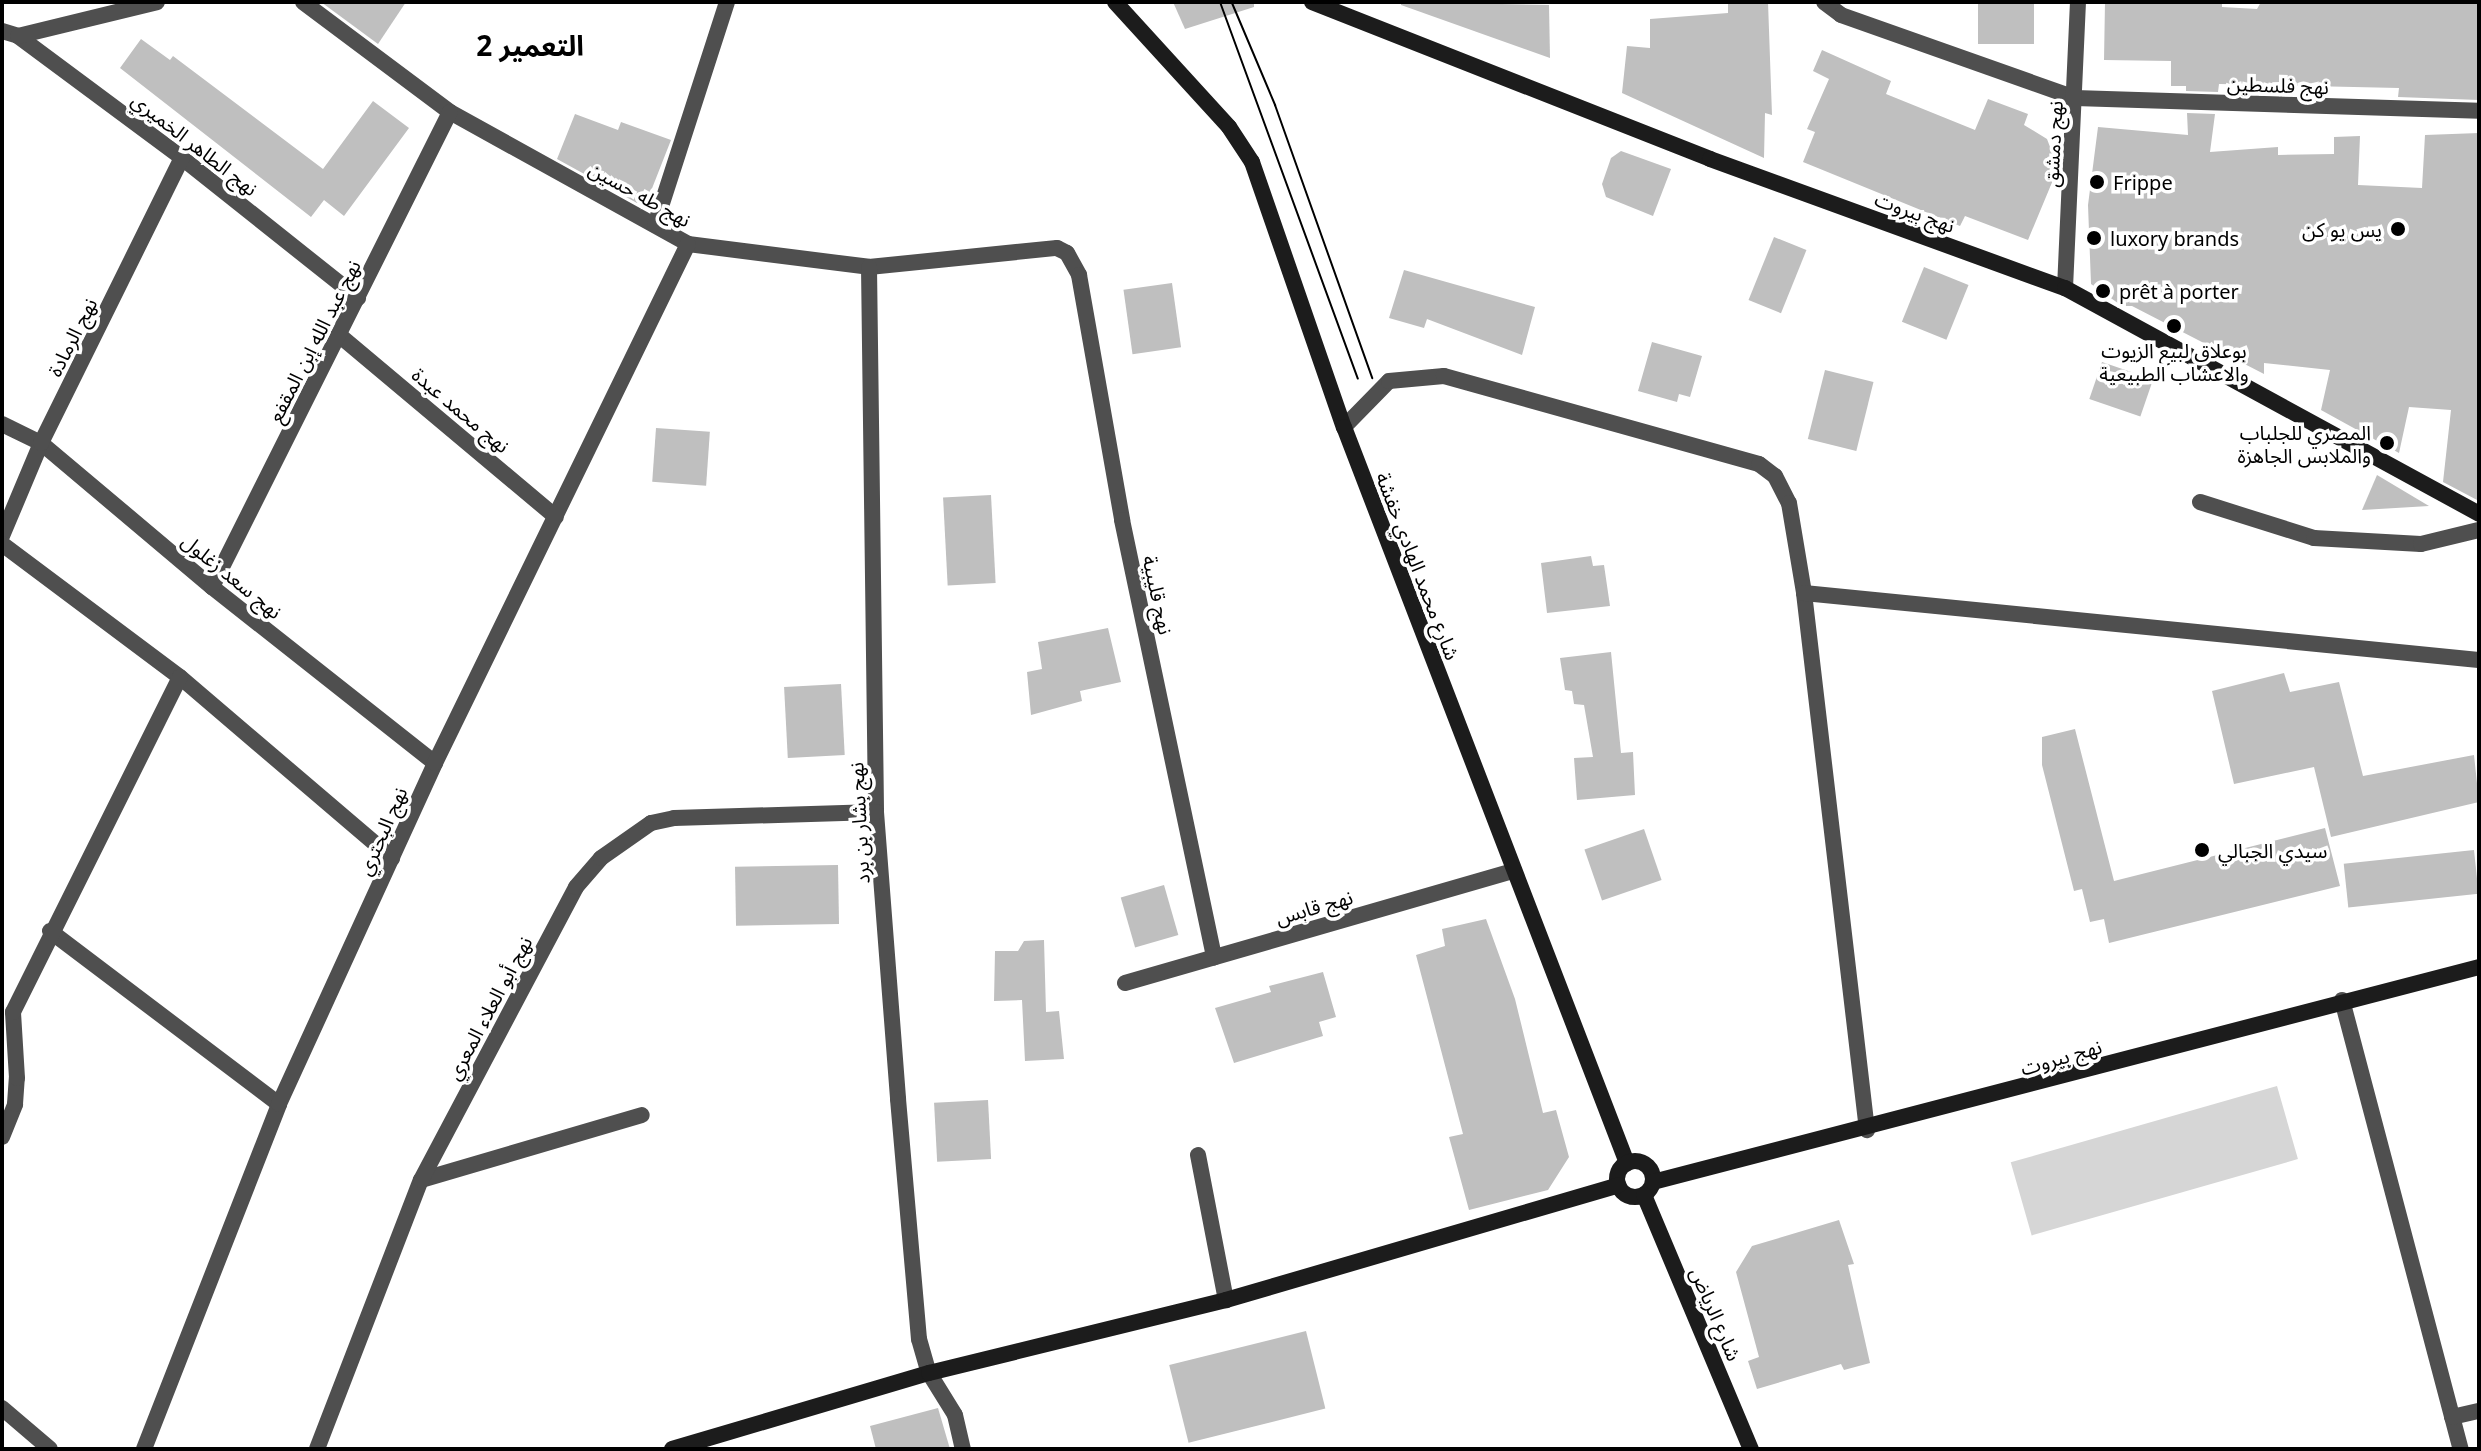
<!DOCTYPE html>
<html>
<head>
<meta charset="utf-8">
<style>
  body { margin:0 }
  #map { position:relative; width:2481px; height:1451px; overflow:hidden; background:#fff; font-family:"Noto Sans","Noto Sans Arabic",sans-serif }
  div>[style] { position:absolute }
  .green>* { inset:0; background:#d6d6d6; transform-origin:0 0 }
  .building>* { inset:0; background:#bfbfbf; transform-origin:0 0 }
  .street>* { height:16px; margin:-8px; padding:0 8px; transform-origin:8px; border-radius:8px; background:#4f4f4f }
  .secondary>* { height:16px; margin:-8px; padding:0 8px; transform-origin:8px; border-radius:8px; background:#1c1c1c }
  .secondary>.ring { margin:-8px; padding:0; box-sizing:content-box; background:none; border:16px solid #1c1c1c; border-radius:50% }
  .tram>* { height:2px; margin:-1px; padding:0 1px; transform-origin:1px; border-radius:1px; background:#000 }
  .dots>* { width:22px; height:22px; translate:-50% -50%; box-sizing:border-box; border:4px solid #fff; border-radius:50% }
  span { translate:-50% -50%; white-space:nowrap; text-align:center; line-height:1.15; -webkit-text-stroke:7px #fff; paint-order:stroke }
  .street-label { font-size:20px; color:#000 }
  .poi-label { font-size:20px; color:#000 }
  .left { translate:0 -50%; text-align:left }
  .right { translate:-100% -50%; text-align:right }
  .district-label { font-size:28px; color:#000; font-weight:700 }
  .frame { position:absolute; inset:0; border:4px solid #000; pointer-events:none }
</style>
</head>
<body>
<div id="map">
  <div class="green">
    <i style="left:2277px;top:1086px;width:76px;height:277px;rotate:74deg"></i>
  </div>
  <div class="building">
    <i style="clip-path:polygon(321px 2px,406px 2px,378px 44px)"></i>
    <i style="clip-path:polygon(1173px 2px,1254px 2px,1254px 7px,1185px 29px)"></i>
    <i style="clip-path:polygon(1401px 2px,1549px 5px,1550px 58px,1401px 5px)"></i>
    <i style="clip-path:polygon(1728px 2px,1768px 2px,1772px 115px,1765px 113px,1764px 158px,1622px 93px,1627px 46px,1650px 48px,1650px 19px,1728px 13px)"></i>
    <i style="left:1978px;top:2px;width:56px;height:42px"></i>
    <i style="clip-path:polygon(2105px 2px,2222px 2px,2222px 7px,2257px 9px,2261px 2px,2479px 2px,2479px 100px,2398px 97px,2399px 88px,2219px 84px,2218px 92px,2186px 91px,2186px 86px,2171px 86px,2171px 61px,2104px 60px)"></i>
    <i style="clip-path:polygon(141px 39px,170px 60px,173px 56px,323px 169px,373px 101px,409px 128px,344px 216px,324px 200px,311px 217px,120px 68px)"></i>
    <i style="clip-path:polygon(1822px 50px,1891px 81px,1886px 94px,1975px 130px,1988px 99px,2028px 114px,2024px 125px,2047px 139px,2058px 168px,2028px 240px,1965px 216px,1960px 226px,1803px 162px,1815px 132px,1807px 129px,1829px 79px,1813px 71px)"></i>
    <i style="clip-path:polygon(2187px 113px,2215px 114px,2210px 152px,2278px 147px,2278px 155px,2334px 154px,2334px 137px,2360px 136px,2358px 185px,2422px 188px,2425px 135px,2479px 133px,2479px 501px,2443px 482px,2451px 410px,2409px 407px,2399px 453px,2321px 410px,2330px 370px,2264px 363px,2264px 374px,2132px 306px,2122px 306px,2091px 284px,2088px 205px,2098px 127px,2188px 135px)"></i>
    <i style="clip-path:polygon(575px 114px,618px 130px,621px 122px,671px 140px,651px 191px,637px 203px,557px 159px)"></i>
    <i style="clip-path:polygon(1621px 151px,1671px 169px,1653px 216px,1606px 197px,1602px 184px,1611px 158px)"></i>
    <i style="left:1774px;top:237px;width:35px;height:68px;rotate:22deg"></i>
    <i style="left:1924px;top:267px;width:48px;height:59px;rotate:22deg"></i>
    <i style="clip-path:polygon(1404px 270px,1535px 307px,1522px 355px,1427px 319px,1424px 328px,1389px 318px)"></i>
    <i style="left:1172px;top:283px;width:65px;height:49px;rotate:82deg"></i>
    <i style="clip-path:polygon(1652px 342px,1702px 356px,1690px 397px,1679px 394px,1677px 402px,1638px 391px)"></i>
    <i style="left:2102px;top:362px;width:54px;height:39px;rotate:19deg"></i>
    <i style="left:1825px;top:370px;width:50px;height:71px;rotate:14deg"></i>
    <i style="left:656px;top:428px;width:54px;height:54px;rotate:4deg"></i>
    <i style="clip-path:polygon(2377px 475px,2429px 506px,2362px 510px)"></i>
    <i style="left:991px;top:495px;width:88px;height:48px;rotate:87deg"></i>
    <i style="clip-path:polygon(1591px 556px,1593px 566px,1604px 565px,1610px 606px,1547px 613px,1541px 563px)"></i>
    <i style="clip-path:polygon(1108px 628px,1121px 682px,1080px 691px,1082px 701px,1031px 715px,1027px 672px,1042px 669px,1038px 642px)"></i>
    <i style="clip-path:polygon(1611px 652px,1621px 753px,1633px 752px,1635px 795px,1577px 800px,1574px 758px,1593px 757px,1584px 705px,1574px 704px,1572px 691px,1565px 690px,1560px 658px)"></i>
    <i style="clip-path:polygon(2284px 673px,2290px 692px,2339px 682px,2363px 776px,2474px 755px,2479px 802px,2331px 837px,2314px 767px,2234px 784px,2212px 691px)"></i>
    <i style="left:841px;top:684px;width:71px;height:57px;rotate:87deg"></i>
    <i style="clip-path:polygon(2075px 729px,2114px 881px,2325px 828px,2340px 886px,2109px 943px,2104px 919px,2090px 922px,2082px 889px,2074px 891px,2042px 765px,2042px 737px)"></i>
    <i style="left:1644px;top:829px;width:54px;height:63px;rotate:71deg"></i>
    <i style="left:2474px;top:850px;width:44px;height:131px;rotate:84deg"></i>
    <i style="left:838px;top:865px;width:59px;height:103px;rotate:89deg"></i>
    <i style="left:1164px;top:885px;width:52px;height:45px;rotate:74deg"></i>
    <i style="clip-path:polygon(1486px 919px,1515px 999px,1543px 1113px,1556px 1110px,1569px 1157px,1548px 1190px,1469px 1210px,1449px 1137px,1463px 1134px,1416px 955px,1445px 946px,1442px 929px)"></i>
    <i style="clip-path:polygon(1044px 940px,1046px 1012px,1059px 1011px,1064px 1059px,1025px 1061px,1022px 1000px,994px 1001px,995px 951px,1018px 951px,1024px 941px)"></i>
    <i style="clip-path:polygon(1323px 972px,1336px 1017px,1319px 1022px,1323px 1036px,1234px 1063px,1215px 1008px,1271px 992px,1269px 986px)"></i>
    <i style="left:988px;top:1100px;width:59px;height:54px;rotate:87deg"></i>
    <i style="clip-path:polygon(1839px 1220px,1854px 1264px,1848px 1265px,1870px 1363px,1844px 1370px,1841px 1364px,1757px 1389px,1748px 1361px,1759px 1357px,1736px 1272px,1752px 1246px)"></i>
    <i style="left:1306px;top:1331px;width:80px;height:141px;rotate:76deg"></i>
    <i style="clip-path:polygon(938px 1408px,950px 1449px,876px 1449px,870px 1426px)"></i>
  </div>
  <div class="street">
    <i style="left:303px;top:2px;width:184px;rotate:36.8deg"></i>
    <i style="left:450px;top:112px;width:272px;rotate:29deg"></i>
    <i style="left:688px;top:244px;width:182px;rotate:7.2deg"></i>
    <i style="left:869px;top:267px;width:189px;rotate:-5.8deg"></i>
    <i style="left:1057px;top:248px;width:11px;rotate:27deg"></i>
    <i style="left:1067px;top:253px;width:25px;rotate:61deg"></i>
    <i style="left:1079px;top:275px;width:249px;rotate:80deg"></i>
    <i style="left:1122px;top:520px;width:447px;rotate:78.1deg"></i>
    <i style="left:1824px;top:2px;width:21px;rotate:37deg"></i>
    <i style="left:1841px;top:15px;width:248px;rotate:19.5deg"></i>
    <i style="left:2075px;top:98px;width:404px;rotate:1.8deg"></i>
    <i style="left:2px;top:31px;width:17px;rotate:17deg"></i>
    <i style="left:18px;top:36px;width:204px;rotate:36.6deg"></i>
    <i style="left:182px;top:158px;width:225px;rotate:38.5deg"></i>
    <i style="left:18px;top:36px;width:143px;rotate:-13.7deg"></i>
    <i style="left:655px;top:225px;width:234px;rotate:-72.1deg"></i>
    <i style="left:869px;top:267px;width:545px;rotate:89.26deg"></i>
    <i style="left:876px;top:812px;width:288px;rotate:85.6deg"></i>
    <i style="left:898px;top:1099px;width:241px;rotate:85deg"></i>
    <i style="left:919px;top:1339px;width:35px;rotate:74deg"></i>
    <i style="left:929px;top:1373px;width:49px;rotate:58.2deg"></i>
    <i style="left:955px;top:1415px;width:35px;rotate:77deg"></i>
    <i style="left:2065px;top:288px;width:286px;rotate:-87.4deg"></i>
    <i style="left:339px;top:335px;width:283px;rotate:40deg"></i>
    <i style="left:2px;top:424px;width:43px;rotate:26deg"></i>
    <i style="left:41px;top:443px;width:224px;rotate:40.1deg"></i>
    <i style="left:212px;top:587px;width:284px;rotate:38.3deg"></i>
    <i style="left:1344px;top:427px;width:64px;rotate:-45.6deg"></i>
    <i style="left:1389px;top:381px;width:55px;rotate:-5.2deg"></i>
    <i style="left:1444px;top:376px;width:327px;rotate:15.6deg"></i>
    <i style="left:1759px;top:464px;width:20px;rotate:37deg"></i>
    <i style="left:1775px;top:476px;width:30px;rotate:63deg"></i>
    <i style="left:1789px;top:503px;width:91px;rotate:80.5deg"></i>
    <i style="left:1804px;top:593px;width:541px;rotate:83.31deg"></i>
    <i style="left:2200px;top:502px;width:120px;rotate:17.5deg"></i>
    <i style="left:2314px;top:538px;width:107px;rotate:3.2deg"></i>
    <i style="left:2421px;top:544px;width:60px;rotate:-13.6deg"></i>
    <i style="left:2px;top:536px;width:101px;rotate:-67.2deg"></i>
    <i style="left:41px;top:443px;width:318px;rotate:-63.7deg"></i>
    <i style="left:2px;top:544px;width:222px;rotate:36.8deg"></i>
    <i style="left:180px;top:677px;width:279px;rotate:40.5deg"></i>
    <i style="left:212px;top:587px;width:531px;rotate:-63.39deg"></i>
    <i style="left:1804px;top:593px;width:678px;rotate:5.67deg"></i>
    <i style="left:50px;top:931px;width:287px;rotate:37.1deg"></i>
    <i style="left:1125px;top:983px;width:405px;rotate:-16.1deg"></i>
    <i style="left:2342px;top:1000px;width:465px;rotate:75.2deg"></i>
    <i style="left:2px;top:1137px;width:35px;rotate:-68deg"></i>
    <i style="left:15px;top:1104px;width:26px;rotate:-86deg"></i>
    <i style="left:17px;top:1078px;width:66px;rotate:-93.5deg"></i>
    <i style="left:13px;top:1012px;width:374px;rotate:-63.5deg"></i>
    <i style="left:1198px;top:1155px;width:148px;rotate:79.1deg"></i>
    <i style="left:421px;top:1180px;width:230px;rotate:-16.4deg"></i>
    <i style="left:2px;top:1408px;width:63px;rotate:40.5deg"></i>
    <i style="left:2452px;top:1417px;width:28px;rotate:-13deg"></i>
    <i style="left:144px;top:1449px;width:370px;rotate:-68.6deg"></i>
    <i style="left:279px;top:1104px;width:375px;rotate:-65.4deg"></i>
    <i style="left:435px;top:763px;width:577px;rotate:-64.01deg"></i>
    <i style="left:317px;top:1449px;width:288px;rotate:-68.9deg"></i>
    <i style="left:421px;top:1180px;width:331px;rotate:-62.1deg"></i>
    <i style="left:576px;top:887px;width:38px;rotate:-49deg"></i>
    <i style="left:601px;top:858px;width:61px;rotate:-35deg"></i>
    <i style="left:651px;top:823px;width:24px;rotate:-12deg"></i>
    <i style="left:674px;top:818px;width:202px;rotate:-1.7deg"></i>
  </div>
  <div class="secondary">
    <i style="left:1115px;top:2px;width:169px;rotate:47.6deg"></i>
    <i style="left:1229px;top:127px;width:42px;rotate:56.7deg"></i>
    <i style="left:1252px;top:162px;width:281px;rotate:70.9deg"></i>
    <i style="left:1344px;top:427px;width:789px;rotate:68.97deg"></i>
    <i style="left:1312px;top:2px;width:428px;rotate:21.5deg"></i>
    <i style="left:1710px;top:159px;width:378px;rotate:20deg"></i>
    <i style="left:2065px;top:288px;width:472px;rotate:28.6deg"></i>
    <i class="ring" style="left:1617px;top:1161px;width:20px;height:20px"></i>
    <i style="left:1653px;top:1182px;width:854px;rotate:-14.59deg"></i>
    <i style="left:1644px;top:1195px;width:276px;rotate:67.2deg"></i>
    <i style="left:672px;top:1449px;width:268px;rotate:-16.5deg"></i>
    <i style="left:929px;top:1373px;width:306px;rotate:-13.8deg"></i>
    <i style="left:1226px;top:1300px;width:409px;rotate:-16.3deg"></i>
  </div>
  <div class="tram">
    <i style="left:1220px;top:2px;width:401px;rotate:69.9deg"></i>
    <i style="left:1232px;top:3px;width:111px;rotate:67.1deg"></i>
    <i style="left:1275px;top:105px;width:290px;rotate:70.4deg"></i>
  </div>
  <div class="dots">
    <i style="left:2097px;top:182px;background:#000"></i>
    <i style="left:2398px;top:229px;background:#000"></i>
    <i style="left:2094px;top:238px;background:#000"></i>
    <i style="left:2103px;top:291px;background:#000"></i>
    <i style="left:2174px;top:326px;background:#000"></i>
    <i style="left:2387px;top:443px;background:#000"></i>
    <i style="left:2202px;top:850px;background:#000"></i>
  </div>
  <div class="street-label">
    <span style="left:2278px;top:85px;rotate:2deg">نهج فلسطين</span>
    <span style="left:195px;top:144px;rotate:38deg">نهج الطاهر الخميري</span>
    <span style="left:2053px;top:144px;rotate:-87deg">نهج دمشق</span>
    <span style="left:640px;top:194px;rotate:29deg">نهج طه حسين</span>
    <span style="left:1915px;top:212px;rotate:20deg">نهج بيروت</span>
    <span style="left:72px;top:337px;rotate:-63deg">نهج الرمادة</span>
    <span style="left:314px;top:341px;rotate:-63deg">نهج عبد الله إبن المقفع</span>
    <span style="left:461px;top:410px;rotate:40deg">نهج محمد عبدة</span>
    <span style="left:1418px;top:566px;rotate:69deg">شارع محمد الهادي خفشة</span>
    <span style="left:232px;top:576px;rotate:39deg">نهج سعد زغلول</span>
    <span style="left:1158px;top:595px;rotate:78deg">نهج قليبية</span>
    <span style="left:859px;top:823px;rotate:-93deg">نهج بشار بن برد</span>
    <span style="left:382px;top:831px;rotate:-66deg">نهج البحتري</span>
    <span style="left:1314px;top:907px;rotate:-16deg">نهج قابس</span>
    <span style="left:489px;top:1008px;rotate:-62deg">نهج أبو العلاء المعري</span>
    <span style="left:2061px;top:1057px;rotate:-16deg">نهج بيروت</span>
    <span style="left:1716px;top:1314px;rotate:67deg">شارع الرياض</span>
  </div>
  <div class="poi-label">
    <span class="left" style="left:2113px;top:182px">Frippe</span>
    <span class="right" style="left:2382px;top:229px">يس يو كن</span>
    <span class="left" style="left:2110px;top:238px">luxory brands</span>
    <span class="left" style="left:2119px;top:291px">prêt à porter</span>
    <span style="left:2174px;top:362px">بوعلاق لبيع الزيوت<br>والاعشاب الطبيعية</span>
    <span class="right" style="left:2371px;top:444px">المصري للجلباب<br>والملابس الجاهزة</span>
    <span class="left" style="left:2218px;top:850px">سيدي الجبالي</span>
  </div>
  <div class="district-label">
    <span style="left:530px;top:45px">التعمير 2</span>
  </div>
  <div class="frame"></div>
</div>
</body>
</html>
